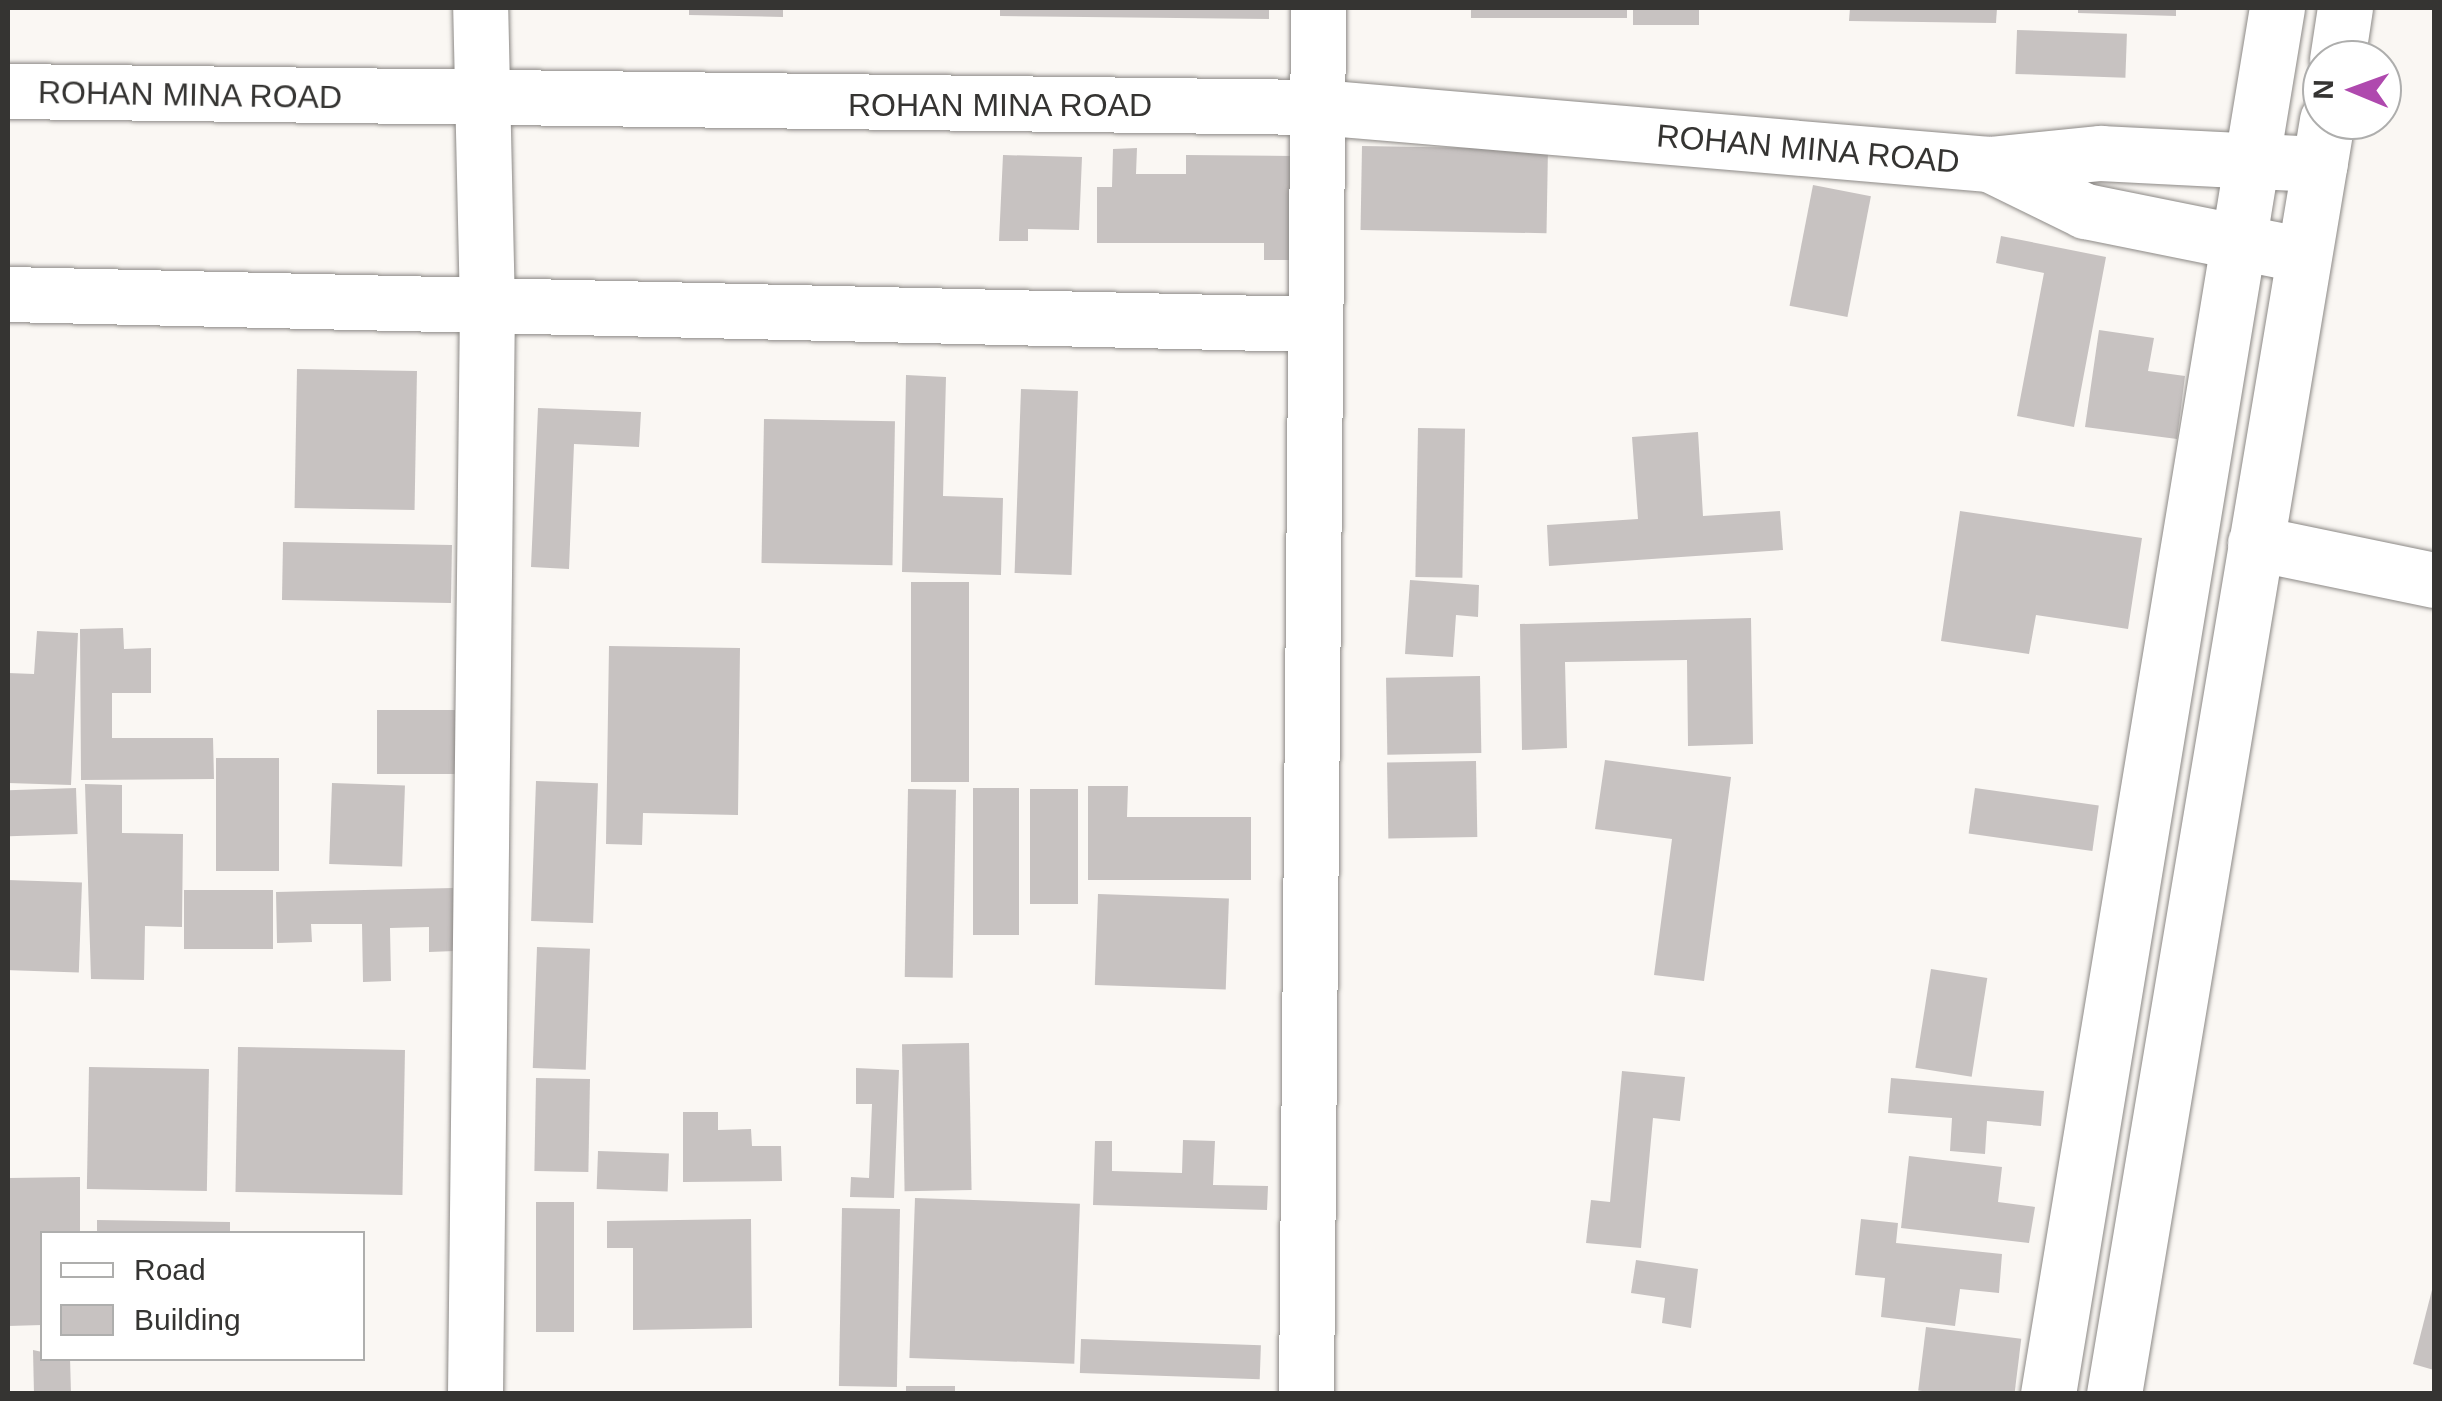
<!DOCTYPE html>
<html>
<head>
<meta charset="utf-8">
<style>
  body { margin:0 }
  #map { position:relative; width:2442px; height:1401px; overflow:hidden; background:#faf7f3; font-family:Helvetica,sans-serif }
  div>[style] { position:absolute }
  .building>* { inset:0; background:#c7c2c1; transform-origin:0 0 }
  .roads { filter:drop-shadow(0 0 2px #8c8986) drop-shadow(0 0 2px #8c8986) }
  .street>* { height:55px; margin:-27.5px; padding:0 27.5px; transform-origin:27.5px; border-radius:27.5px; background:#fff }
  .secondary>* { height:55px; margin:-27.5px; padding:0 27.5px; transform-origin:27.5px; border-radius:27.5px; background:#fff }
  span { translate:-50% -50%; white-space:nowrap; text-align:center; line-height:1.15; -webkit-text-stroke:10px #fff; paint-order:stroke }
  .street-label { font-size:32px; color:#353432 }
  .frame { position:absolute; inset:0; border:10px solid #353432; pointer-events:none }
  .legend { position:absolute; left:40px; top:1231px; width:325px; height:130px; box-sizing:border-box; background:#fff; border:2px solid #aeaead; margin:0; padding:12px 18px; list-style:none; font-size:30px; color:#353432 }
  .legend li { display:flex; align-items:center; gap:20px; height:50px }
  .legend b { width:50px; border:2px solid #aeaead }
  .north { position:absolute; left:2302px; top:40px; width:100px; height:100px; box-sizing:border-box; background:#fff; border:2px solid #aeaead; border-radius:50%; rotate:271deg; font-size:28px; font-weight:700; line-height:40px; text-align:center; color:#353432 }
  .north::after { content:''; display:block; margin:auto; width:35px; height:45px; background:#af49ae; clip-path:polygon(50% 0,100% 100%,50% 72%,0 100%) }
</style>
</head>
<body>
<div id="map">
  <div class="building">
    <i style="clip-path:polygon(689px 8px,783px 8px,783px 17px,689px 15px)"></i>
    <i style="clip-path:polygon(1000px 8px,1269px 8px,1269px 19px,1000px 16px)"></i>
    <i style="left:1471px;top:8px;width:156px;height:10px"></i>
    <i style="left:1633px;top:8px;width:66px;height:17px"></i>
    <i style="clip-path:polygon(1850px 8px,1997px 8px,1996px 23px,1849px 21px)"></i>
    <i style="clip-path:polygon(2078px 8px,2176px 8px,2176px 16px,2078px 13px)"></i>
    <i style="left:2017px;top:30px;width:110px;height:44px;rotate:2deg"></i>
    <i style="left:1362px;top:146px;width:186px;height:84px;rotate:1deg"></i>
    <i style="clip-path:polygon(1137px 148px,1136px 174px,1186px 174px,1186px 155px,1293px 156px,1293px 260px,1264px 260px,1264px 243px,1097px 243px,1097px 187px,1112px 187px,1113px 149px)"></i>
    <i style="clip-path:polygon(1003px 155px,1082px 157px,1079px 230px,1028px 229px,1028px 241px,999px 241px)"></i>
    <i style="left:1813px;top:185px;width:59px;height:123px;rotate:11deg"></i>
    <i style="clip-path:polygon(2001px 236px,2106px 257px,2074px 427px,2017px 416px,2044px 273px,1996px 263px)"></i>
    <i style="clip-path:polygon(2099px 330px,2154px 338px,2148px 371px,2185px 376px,2177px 439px,2085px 427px)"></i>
    <i style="left:297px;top:369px;width:120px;height:139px;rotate:1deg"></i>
    <i style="clip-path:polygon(906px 375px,946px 377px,943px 496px,1003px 498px,1001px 575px,902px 572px)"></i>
    <i style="left:1021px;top:389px;width:57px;height:184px;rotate:2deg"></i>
    <i style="clip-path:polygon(538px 408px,641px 412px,639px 447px,574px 444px,569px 569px,531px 567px)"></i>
    <i style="left:764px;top:419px;width:131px;height:144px;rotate:1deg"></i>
    <i style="left:1418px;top:428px;width:47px;height:149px;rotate:1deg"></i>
    <i style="clip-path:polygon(1698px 432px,1703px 516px,1780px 511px,1783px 550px,1549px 566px,1547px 525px,1638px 519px,1632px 437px)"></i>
    <i style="clip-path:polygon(1960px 511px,2142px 538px,2128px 629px,2036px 615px,2029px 654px,1941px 641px)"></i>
    <i style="left:283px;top:542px;width:169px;height:58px;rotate:1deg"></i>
    <i style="clip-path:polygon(1410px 580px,1479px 585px,1478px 617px,1456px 615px,1453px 657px,1405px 654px)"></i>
    <i style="left:911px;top:582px;width:58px;height:200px"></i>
    <i style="clip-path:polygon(1751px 618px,1753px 744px,1688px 746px,1687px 660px,1565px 662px,1567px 748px,1522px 750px,1520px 624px)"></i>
    <i style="clip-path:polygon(123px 628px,124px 649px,151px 648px,151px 693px,112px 693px,112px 738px,213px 738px,214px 779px,81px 780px,80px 629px)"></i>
    <i style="clip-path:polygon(37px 631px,78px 633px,71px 785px,8px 783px,8px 673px,34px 674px)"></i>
    <i style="clip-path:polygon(609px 646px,740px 648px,738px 815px,643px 813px,642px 845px,606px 844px)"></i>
    <i style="left:1480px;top:676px;width:77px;height:94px;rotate:89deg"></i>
    <i style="left:377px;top:710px;width:78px;height:64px"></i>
    <i style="left:216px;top:758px;width:63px;height:113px"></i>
    <i style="clip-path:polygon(1605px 760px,1731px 777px,1704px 981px,1654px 975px,1672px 839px,1595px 829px)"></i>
    <i style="left:1476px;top:761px;width:76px;height:89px;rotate:89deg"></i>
    <i style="left:536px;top:781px;width:62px;height:140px;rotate:2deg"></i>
    <i style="left:332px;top:783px;width:73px;height:81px;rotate:2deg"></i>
    <i style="clip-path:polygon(85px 784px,122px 785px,122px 833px,183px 834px,182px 927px,145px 926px,144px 980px,91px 979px)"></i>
    <i style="clip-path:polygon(1088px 786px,1128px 786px,1127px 817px,1251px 817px,1251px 880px,1088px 880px)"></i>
    <i style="left:76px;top:788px;width:46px;height:68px;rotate:88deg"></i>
    <i style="left:973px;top:788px;width:46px;height:147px"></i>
    <i style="left:1975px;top:788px;width:125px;height:46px;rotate:8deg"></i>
    <i style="left:908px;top:789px;width:48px;height:188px;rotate:1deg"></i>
    <i style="left:1030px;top:789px;width:48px;height:115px"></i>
    <i style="left:8px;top:880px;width:74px;height:90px;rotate:2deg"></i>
    <i style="clip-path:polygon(453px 888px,455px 951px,429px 952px,429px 927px,390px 928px,391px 981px,363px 982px,362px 924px,311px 924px,312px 942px,277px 943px,276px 892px)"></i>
    <i style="left:184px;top:890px;width:89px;height:59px"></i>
    <i style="left:1098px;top:894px;width:131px;height:91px;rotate:2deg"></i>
    <i style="left:537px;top:947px;width:53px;height:121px;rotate:2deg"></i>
    <i style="left:1931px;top:969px;width:57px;height:100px;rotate:9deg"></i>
    <i style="left:969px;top:1043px;width:147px;height:67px;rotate:89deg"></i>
    <i style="left:238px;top:1047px;width:167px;height:145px;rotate:1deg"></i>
    <i style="left:89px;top:1067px;width:120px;height:122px;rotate:1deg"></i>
    <i style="clip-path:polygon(856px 1068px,899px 1070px,894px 1198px,850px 1197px,851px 1177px,869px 1178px,872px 1104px,856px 1104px)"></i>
    <i style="clip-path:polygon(1622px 1071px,1685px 1077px,1680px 1121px,1653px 1118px,1641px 1248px,1586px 1243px,1591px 1200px,1610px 1202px)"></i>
    <i style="left:536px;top:1078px;width:54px;height:93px;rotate:1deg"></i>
    <i style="clip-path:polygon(1891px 1078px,2044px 1091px,2041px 1126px,1987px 1121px,1985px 1154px,1950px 1151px,1952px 1118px,1888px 1113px)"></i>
    <i style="clip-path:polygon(683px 1112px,718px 1112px,718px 1130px,751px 1129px,752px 1146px,781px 1146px,782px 1181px,683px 1182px)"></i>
    <i style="clip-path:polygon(1183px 1140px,1215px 1141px,1213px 1185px,1268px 1186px,1267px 1210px,1093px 1205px,1095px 1141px,1112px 1141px,1112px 1171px,1182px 1173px)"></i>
    <i style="left:598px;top:1151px;width:71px;height:38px;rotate:2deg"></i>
    <i style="clip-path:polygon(1909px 1156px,2002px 1167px,1998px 1202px,2035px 1207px,2029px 1243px,1901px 1228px)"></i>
    <i style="clip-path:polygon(80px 1177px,80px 1234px,42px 1234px,42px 1325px,8px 1326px,8px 1178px)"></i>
    <i style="left:915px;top:1198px;width:165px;height:160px;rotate:2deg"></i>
    <i style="left:574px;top:1202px;width:130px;height:38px;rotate:90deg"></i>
    <i style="left:842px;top:1208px;width:58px;height:178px;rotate:1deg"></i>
    <i style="clip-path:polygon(751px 1219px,752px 1328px,633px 1330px,633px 1248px,607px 1248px,607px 1221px)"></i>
    <i style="clip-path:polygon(1861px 1219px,1898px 1223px,1896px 1243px,2002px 1254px,1999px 1293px,1960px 1289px,1955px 1326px,1881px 1317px,1885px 1278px,1855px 1275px)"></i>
    <i style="clip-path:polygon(97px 1220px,230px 1222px,230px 1234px,97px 1234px)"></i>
    <i style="clip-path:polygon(1636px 1260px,1698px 1269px,1691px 1328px,1662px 1323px,1665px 1298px,1631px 1293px)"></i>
    <i style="clip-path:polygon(2433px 1286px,2434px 1286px,2434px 1370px,2413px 1364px)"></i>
    <i style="left:1926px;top:1327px;width:96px;height:64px;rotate:7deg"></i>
    <i style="left:1081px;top:1339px;width:180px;height:34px;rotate:2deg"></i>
    <i style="clip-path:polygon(33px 1350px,70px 1358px,71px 1394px,34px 1394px)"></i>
    <i style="left:906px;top:1386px;width:49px;height:8px"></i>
  </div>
  <div class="roads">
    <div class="street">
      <i style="left:8px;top:91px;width:1310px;rotate:0.7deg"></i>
      <i style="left:1318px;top:107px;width:673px;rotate:4.86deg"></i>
      <i style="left:1989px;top:164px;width:112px;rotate:-5.7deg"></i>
      <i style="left:2100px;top:153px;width:220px;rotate:2.9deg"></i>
      <i style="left:1989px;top:164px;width:107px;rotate:26.1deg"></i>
      <i style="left:2085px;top:211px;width:222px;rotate:11.4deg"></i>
      <i style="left:8px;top:294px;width:1306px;rotate:1.32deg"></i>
      <i style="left:2255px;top:543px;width:183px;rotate:11.7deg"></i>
      <i style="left:475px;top:1394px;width:1086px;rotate:-89.37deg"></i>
      <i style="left:487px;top:308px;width:300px;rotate:-91.3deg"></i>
      <i style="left:1306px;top:1394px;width:1386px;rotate:-89.5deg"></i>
    </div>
    <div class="secondary">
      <i style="left:2337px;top:60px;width:53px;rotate:-81.3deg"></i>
      <i style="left:2048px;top:1394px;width:1405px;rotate:-80.62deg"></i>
      <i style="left:2114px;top:1394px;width:1292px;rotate:-80.51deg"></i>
    </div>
  </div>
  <div class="street-label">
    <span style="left:190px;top:95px;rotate:1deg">ROHAN MINA ROAD</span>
    <span style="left:1000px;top:105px">ROHAN MINA ROAD</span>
    <span style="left:1808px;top:149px;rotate:5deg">ROHAN MINA ROAD</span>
  </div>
  <div class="frame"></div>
  <ul class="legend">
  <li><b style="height:12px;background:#fff"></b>Road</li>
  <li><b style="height:28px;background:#c7c2c1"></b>Building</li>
  </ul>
  <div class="north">N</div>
</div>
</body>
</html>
